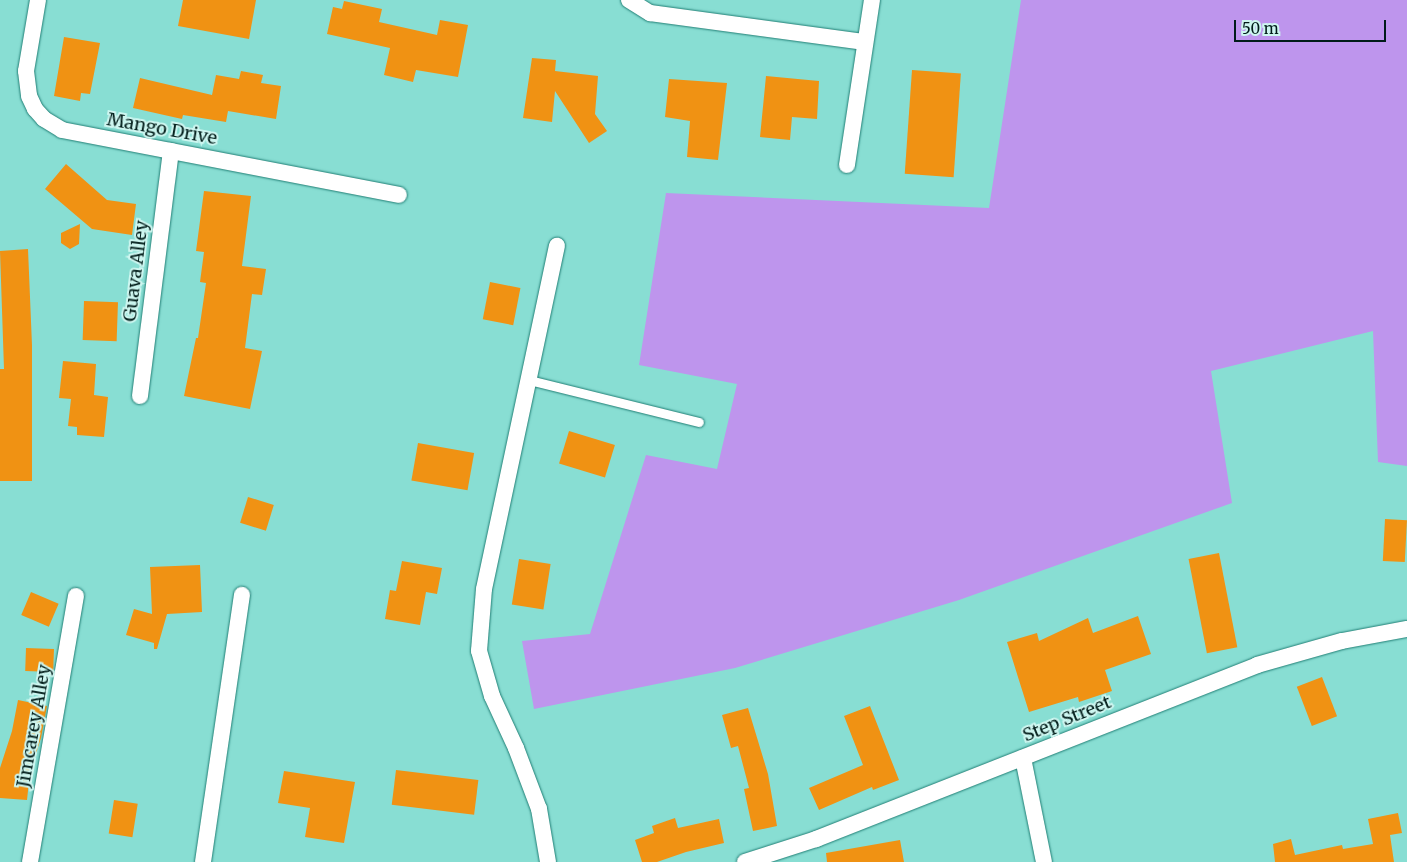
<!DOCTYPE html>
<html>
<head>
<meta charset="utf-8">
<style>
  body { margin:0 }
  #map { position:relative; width:1407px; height:862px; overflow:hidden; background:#88ded3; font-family:Merriweather,serif }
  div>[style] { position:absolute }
  .green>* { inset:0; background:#be95ed }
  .building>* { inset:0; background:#f09213; transform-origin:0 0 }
  .roads { filter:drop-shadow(0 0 1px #217f75) drop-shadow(0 0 1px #217f75) }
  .service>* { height:9px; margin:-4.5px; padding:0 4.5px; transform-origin:4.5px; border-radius:4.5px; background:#fff }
  .minor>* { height:16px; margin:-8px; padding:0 8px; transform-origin:8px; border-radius:8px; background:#fff }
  span { translate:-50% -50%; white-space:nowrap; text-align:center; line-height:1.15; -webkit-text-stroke:4px #cef6f0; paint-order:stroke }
  .street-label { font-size:18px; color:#011c19 }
  .scale { position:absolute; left:1234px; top:20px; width:152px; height:22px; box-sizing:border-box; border:2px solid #011c19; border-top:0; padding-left:6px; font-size:15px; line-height:18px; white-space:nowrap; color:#011c19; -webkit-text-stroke:4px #cef6f0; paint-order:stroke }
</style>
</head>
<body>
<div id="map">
  <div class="green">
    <i style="clip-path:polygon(1021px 0,1407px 0,1407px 466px,1378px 462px,1373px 331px,1211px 371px,1232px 503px,959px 600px,735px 668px,534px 709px,522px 641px,590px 634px,646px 455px,717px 469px,737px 384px,639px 365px,666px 193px,989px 208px)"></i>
  </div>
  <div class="building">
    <i style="clip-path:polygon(183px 0,256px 0,249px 39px,178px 26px)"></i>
    <i style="clip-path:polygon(344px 1px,382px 9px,379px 22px,437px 35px,440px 20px,468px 25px,458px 77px,416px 70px,413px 82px,384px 75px,390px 48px,327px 34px,333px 7px,342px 9px)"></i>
    <i style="clip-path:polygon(64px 37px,100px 43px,90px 94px,81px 93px,80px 101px,54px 96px)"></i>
    <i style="clip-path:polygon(532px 58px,556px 60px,555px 71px,598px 76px,595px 114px,607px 131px,589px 143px,555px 91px,552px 122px,523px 118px)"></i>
    <i style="left:912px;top:70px;width:49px;height:104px;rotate:4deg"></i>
    <i style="clip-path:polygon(241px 71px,263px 75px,261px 83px,281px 86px,276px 119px,228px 111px,226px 122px,183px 115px,182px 119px,133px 108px,140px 78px,212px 95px,216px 75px,239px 79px)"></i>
    <i style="clip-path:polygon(766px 76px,819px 81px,817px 119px,792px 117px,790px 140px,760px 137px)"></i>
    <i style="clip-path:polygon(669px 79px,727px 83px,718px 160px,687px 157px,690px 121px,665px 117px)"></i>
    <i style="clip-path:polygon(66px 164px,107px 200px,136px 204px,132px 235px,92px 229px,45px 189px)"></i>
    <i style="clip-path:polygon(204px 191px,251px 196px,242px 266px,266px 269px,262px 295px,252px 294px,245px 348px,262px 351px,250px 409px,184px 396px,196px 338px,198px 338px,206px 283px,200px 282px,204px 252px,196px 251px)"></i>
    <i style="clip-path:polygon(80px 224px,79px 244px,70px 249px,61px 243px,61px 233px)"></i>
    <i style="clip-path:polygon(28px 249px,32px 345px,32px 481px,0 481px,0 369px,4px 369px,0 251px)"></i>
    <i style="left:490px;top:282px;width:31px;height:38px;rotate:11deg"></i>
    <i style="left:84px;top:301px;width:34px;height:39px;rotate:2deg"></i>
    <i style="clip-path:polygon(63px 361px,96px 364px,94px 395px,108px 397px,104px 437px,77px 435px,77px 427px,68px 426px,71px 399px,59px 398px)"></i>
    <i style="left:569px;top:431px;width:48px;height:34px;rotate:17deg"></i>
    <i style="left:418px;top:443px;width:57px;height:38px;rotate:10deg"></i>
    <i style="left:248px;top:497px;width:27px;height:27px;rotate:17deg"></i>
    <i style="left:1385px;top:519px;width:22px;height:42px;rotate:3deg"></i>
    <i style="left:1219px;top:553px;width:96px;height:31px;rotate:79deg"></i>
    <i style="left:519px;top:559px;width:32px;height:46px;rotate:9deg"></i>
    <i style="clip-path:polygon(402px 561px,442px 568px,437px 594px,426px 592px,420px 625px,385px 619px,390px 590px,396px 591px)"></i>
    <i style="clip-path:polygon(200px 565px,202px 612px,167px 614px,157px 649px,154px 649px,154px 643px,126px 635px,134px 609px,152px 614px,150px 567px)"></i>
    <i style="left:31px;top:592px;width:30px;height:25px;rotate:23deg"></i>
    <i style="clip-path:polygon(1138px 616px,1151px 654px,1105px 670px,1112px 691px,1079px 702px,1078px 697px,1029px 712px,1007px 642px,1037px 633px,1039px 641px,1088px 618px,1093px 633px)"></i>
    <i style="left:26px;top:648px;width:28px;height:23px;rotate:2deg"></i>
    <i style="left:1322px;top:677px;width:42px;height:27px;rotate:69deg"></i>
    <i style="clip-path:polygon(18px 700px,47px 706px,41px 738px,30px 772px,27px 800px,0 798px,0 768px,12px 731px)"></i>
    <i style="clip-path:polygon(870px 706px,899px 780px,873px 790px,872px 787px,819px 810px,809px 788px,863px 765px,844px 716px)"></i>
    <i style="clip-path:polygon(748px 708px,768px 774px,777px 826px,753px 831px,744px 789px,749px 788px,738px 746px,731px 748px,722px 715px)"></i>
    <i style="left:396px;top:770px;width:83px;height:35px;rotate:7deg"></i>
    <i style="clip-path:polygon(284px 771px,355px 782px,344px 843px,305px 837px,310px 808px,278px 803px)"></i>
    <i style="left:114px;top:800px;width:24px;height:34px;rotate:9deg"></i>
    <i style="clip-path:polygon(1398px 813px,1402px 833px,1390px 835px,1394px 862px,1275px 862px,1273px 844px,1291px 839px,1295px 855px,1342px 845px,1343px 849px,1373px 844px,1368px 819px)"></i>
    <i style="clip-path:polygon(675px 818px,678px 828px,719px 819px,724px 843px,686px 852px,657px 862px,642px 862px,635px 840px,654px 833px,652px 826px)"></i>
    <i style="clip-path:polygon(900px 840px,904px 862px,827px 862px,826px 853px)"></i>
  </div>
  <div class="roads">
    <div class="service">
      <i style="left:529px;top:380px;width:175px;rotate:13.9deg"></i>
    </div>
    <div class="minor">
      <i style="left:38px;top:0;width:72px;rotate:99.6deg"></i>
      <i style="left:26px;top:71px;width:25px;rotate:83deg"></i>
      <i style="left:29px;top:96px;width:14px;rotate:65deg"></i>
      <i style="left:35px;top:109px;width:13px;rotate:48deg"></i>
      <i style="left:44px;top:119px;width:21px;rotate:31deg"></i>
      <i style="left:62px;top:130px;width:343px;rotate:10.9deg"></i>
      <i style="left:629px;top:0;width:25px;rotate:32deg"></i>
      <i style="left:650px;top:13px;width:217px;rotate:7.7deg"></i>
      <i style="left:847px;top:165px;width:167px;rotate:-81.4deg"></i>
      <i style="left:140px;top:396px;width:247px;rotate:-82.8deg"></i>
      <i style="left:1023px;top:758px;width:106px;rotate:78.6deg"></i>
      <i style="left:30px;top:862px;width:270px;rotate:-80.2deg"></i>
      <i style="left:203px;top:862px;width:270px;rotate:-81.7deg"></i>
      <i style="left:548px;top:862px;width:54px;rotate:-99.6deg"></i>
      <i style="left:539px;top:809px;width:65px;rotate:-110.7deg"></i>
      <i style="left:516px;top:748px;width:57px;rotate:-114.8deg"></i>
      <i style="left:492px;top:696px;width:47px;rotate:-106.1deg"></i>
      <i style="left:479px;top:651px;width:62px;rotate:-85.4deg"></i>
      <i style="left:484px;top:589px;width:351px;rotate:-78deg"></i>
      <i style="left:745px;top:862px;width:75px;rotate:-17.9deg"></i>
      <i style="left:816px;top:839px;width:474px;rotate:-21.5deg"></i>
      <i style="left:1257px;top:665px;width:88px;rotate:-15.8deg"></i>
      <i style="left:1342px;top:641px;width:66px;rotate:-10.5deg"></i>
    </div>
  </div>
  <div class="street-label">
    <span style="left:162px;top:129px;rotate:10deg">Mango Drive</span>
    <span style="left:136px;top:271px;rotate:-83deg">Guava Alley</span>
    <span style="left:1067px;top:719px;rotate:-22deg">Step Street</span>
    <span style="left:34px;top:726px;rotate:-80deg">Jimcarey Alley</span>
  </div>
  <div class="scale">50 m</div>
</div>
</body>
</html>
